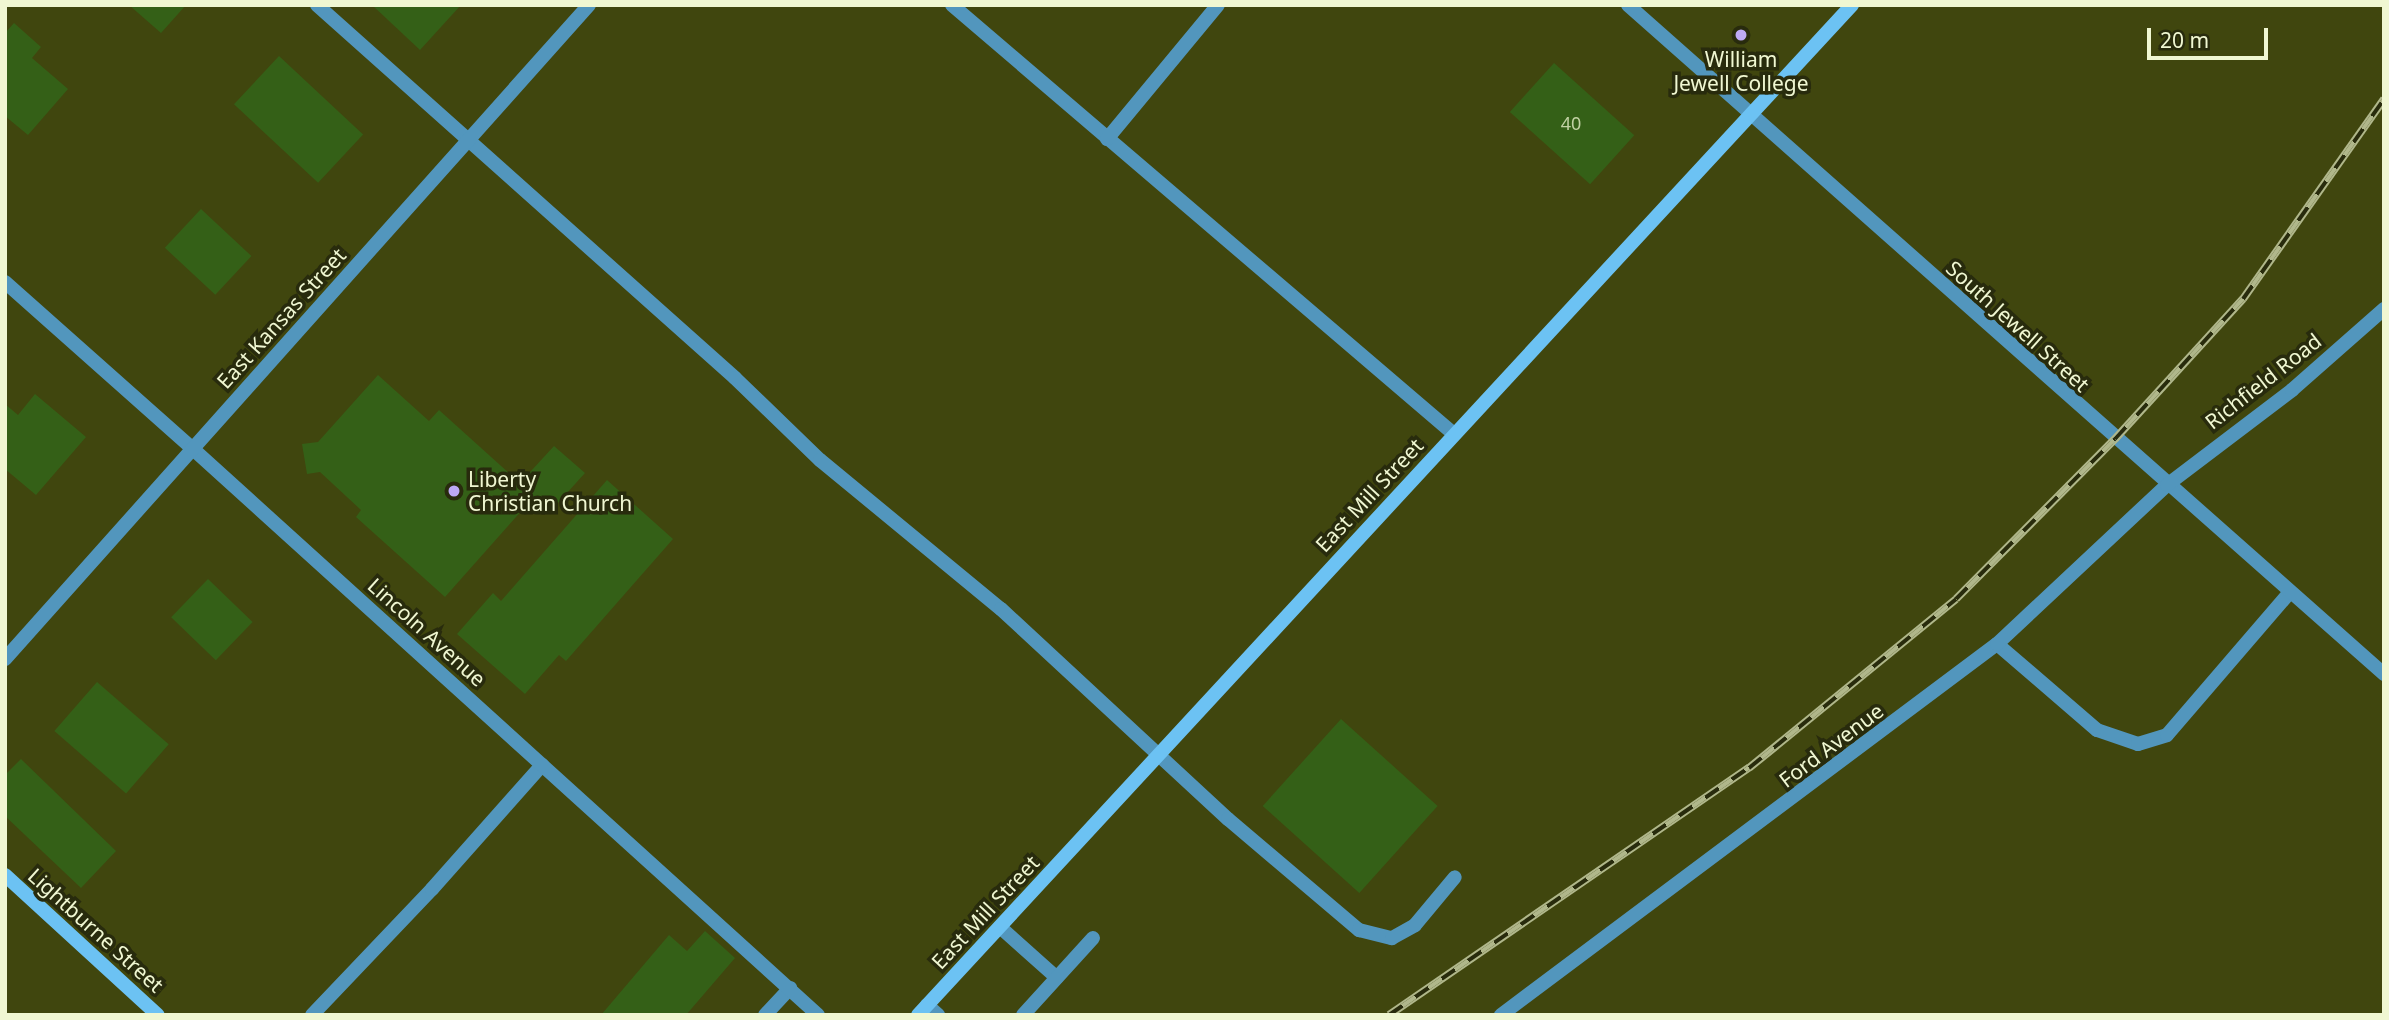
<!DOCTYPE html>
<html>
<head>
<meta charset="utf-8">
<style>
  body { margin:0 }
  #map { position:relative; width:2389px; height:1020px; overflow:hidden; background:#40460e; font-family:"Noto Sans",sans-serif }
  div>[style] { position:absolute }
  .building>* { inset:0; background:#346017; transform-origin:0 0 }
  .lane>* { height:14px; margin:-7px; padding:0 7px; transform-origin:7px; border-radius:7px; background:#5296bd }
  .street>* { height:14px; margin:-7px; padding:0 7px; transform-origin:7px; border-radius:7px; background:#5296bd }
  .secondary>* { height:14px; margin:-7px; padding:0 7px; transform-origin:7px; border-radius:7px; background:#6cc2f3 }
  .rail>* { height:8px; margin-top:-4px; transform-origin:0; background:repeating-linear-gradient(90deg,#282b0d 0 16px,#b0b78b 0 32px); box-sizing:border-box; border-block:2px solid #b0b78b }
  .dots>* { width:19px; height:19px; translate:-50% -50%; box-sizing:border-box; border:4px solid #282b0d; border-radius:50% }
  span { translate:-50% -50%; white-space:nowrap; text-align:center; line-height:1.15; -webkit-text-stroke:7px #282b0d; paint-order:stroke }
  .number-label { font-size:18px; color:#c1d1a3 }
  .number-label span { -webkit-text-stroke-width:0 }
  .poi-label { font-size:21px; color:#f0f7d2 }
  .left { translate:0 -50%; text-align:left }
  .street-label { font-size:21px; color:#f0f7d2 }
  .frame { position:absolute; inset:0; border:7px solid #f0f7d2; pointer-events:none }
  .scale { position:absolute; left:2147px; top:28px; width:121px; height:32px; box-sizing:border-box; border:4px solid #f0f7d2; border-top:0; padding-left:9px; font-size:21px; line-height:24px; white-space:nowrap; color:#f0f7d2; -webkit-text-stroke:5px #282b0d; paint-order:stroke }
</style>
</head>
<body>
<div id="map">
  <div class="building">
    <i style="clip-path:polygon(129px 5px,186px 5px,161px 33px)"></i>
    <i style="clip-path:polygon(372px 5px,461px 5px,420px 50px)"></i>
    <i style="clip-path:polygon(14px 23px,41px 47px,32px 58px,68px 89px,28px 135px,5px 116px,5px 33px)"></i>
    <i style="left:279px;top:56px;width:115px;height:66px;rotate:43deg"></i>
    <i style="left:1554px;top:63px;width:108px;height:66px;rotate:42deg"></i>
    <i style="left:201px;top:209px;width:69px;height:53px;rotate:43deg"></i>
    <i style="clip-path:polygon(378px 375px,429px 421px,439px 410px,520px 483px,554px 446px,585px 473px,548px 514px,532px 499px,445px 597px,356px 517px,361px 510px,320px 472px,307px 474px,302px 444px,318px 442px)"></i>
    <i style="clip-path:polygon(35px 394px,86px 437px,36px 495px,5px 469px,5px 404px,18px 415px)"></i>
    <i style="clip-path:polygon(607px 480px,673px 539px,566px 661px,559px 655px,525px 694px,457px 634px,493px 593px,501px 601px)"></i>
    <i style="left:208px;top:579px;width:62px;height:53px;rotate:44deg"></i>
    <i style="left:97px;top:682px;width:95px;height:65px;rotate:41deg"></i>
    <i style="left:1341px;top:719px;width:130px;height:117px;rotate:42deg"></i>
    <i style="clip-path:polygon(21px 759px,116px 851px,81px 888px,5px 816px,5px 775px)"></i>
    <i style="clip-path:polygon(705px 931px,735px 958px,686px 1015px,601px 1015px,669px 935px,687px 951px)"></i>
  </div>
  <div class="lane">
    <i style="left:317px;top:5px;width:560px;rotate:41.74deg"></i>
    <i style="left:735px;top:378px;width:118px;rotate:44deg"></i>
    <i style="left:820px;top:460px;width:234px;rotate:39.5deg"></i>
    <i style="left:1001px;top:609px;width:309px;rotate:42.8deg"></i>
    <i style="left:1228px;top:819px;width:172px;rotate:40.3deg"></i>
    <i style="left:1359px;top:930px;width:34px;rotate:14deg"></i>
    <i style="left:1392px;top:938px;width:26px;rotate:-29deg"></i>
    <i style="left:1415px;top:925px;width:62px;rotate:-50.2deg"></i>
    <i style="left:952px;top:5px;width:660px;rotate:40.52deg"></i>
    <i style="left:1107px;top:139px;width:174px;rotate:-50.4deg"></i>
    <i style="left:5px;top:282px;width:251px;rotate:41.6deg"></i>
    <i style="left:1997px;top:644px;width:132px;rotate:40.7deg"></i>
    <i style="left:2097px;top:730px;width:43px;rotate:18.9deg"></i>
    <i style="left:2138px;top:744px;width:30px;rotate:-17deg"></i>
    <i style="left:2167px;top:735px;width:189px;rotate:-49.3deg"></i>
    <i style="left:1000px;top:927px;width:76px;rotate:41.8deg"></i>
    <i style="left:927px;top:1005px;width:15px;rotate:42deg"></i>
    <i style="left:312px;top:1015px;width:174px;rotate:-46.4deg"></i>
    <i style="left:432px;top:889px;width:166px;rotate:-48.4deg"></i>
    <i style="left:765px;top:1015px;width:37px;rotate:-47deg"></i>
    <i style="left:1023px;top:1015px;width:104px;rotate:-47.7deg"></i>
  </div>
  <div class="street">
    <i style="left:1628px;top:5px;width:1010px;rotate:41.51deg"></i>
    <i style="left:193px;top:449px;width:843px;rotate:42.16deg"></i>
    <i style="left:5px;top:659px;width:877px;rotate:-48.24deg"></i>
    <i style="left:1501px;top:1015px;width:619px;rotate:-36.8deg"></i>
    <i style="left:1997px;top:644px;width:233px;rotate:-43.1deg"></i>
    <i style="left:2167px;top:485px;width:157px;rotate:-37.2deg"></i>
    <i style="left:2292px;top:390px;width:123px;rotate:-41.4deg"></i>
  </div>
  <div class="secondary">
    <i style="left:5px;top:875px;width:207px;rotate:42.5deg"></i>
    <i style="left:918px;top:1015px;width:1376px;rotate:-47.24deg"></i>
  </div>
  <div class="rail">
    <i style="left:1389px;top:1015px;width:437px;rotate:-34.5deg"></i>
    <i style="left:1749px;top:768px;width:267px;rotate:-39.2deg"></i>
    <i style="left:1956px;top:599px;width:226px;rotate:-45.2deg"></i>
    <i style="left:2115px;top:439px;width:190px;rotate:-47.6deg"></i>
    <i style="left:2243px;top:299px;width:245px;rotate:-54.8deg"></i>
  </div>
  <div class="dots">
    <i style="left:1741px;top:35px;background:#bda9f5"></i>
    <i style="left:454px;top:491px;background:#bda9f5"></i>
  </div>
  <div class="number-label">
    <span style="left:1571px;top:123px">40</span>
  </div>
  <div class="poi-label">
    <span style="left:1741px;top:71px">William<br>Jewell College</span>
    <span class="left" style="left:468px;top:491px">Liberty<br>Christian Church</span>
  </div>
  <div class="street-label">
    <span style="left:281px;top:318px;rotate:-48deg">East Kansas Street</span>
    <span style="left:2018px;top:326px;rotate:42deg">South Jewell Street</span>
    <span style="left:2263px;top:381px;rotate:-38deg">Richfield Road</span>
    <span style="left:1369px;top:495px;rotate:-47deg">East Mill Street</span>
    <span style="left:427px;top:632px;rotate:42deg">Lincoln Avenue</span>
    <span style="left:1831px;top:745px;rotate:-37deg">Ford Avenue</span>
    <span style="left:985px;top:912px;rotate:-47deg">East Mill Street</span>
    <span style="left:96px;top:930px;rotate:42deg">Lightburne Street</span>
  </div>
  <div class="frame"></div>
  <div class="scale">20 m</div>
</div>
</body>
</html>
